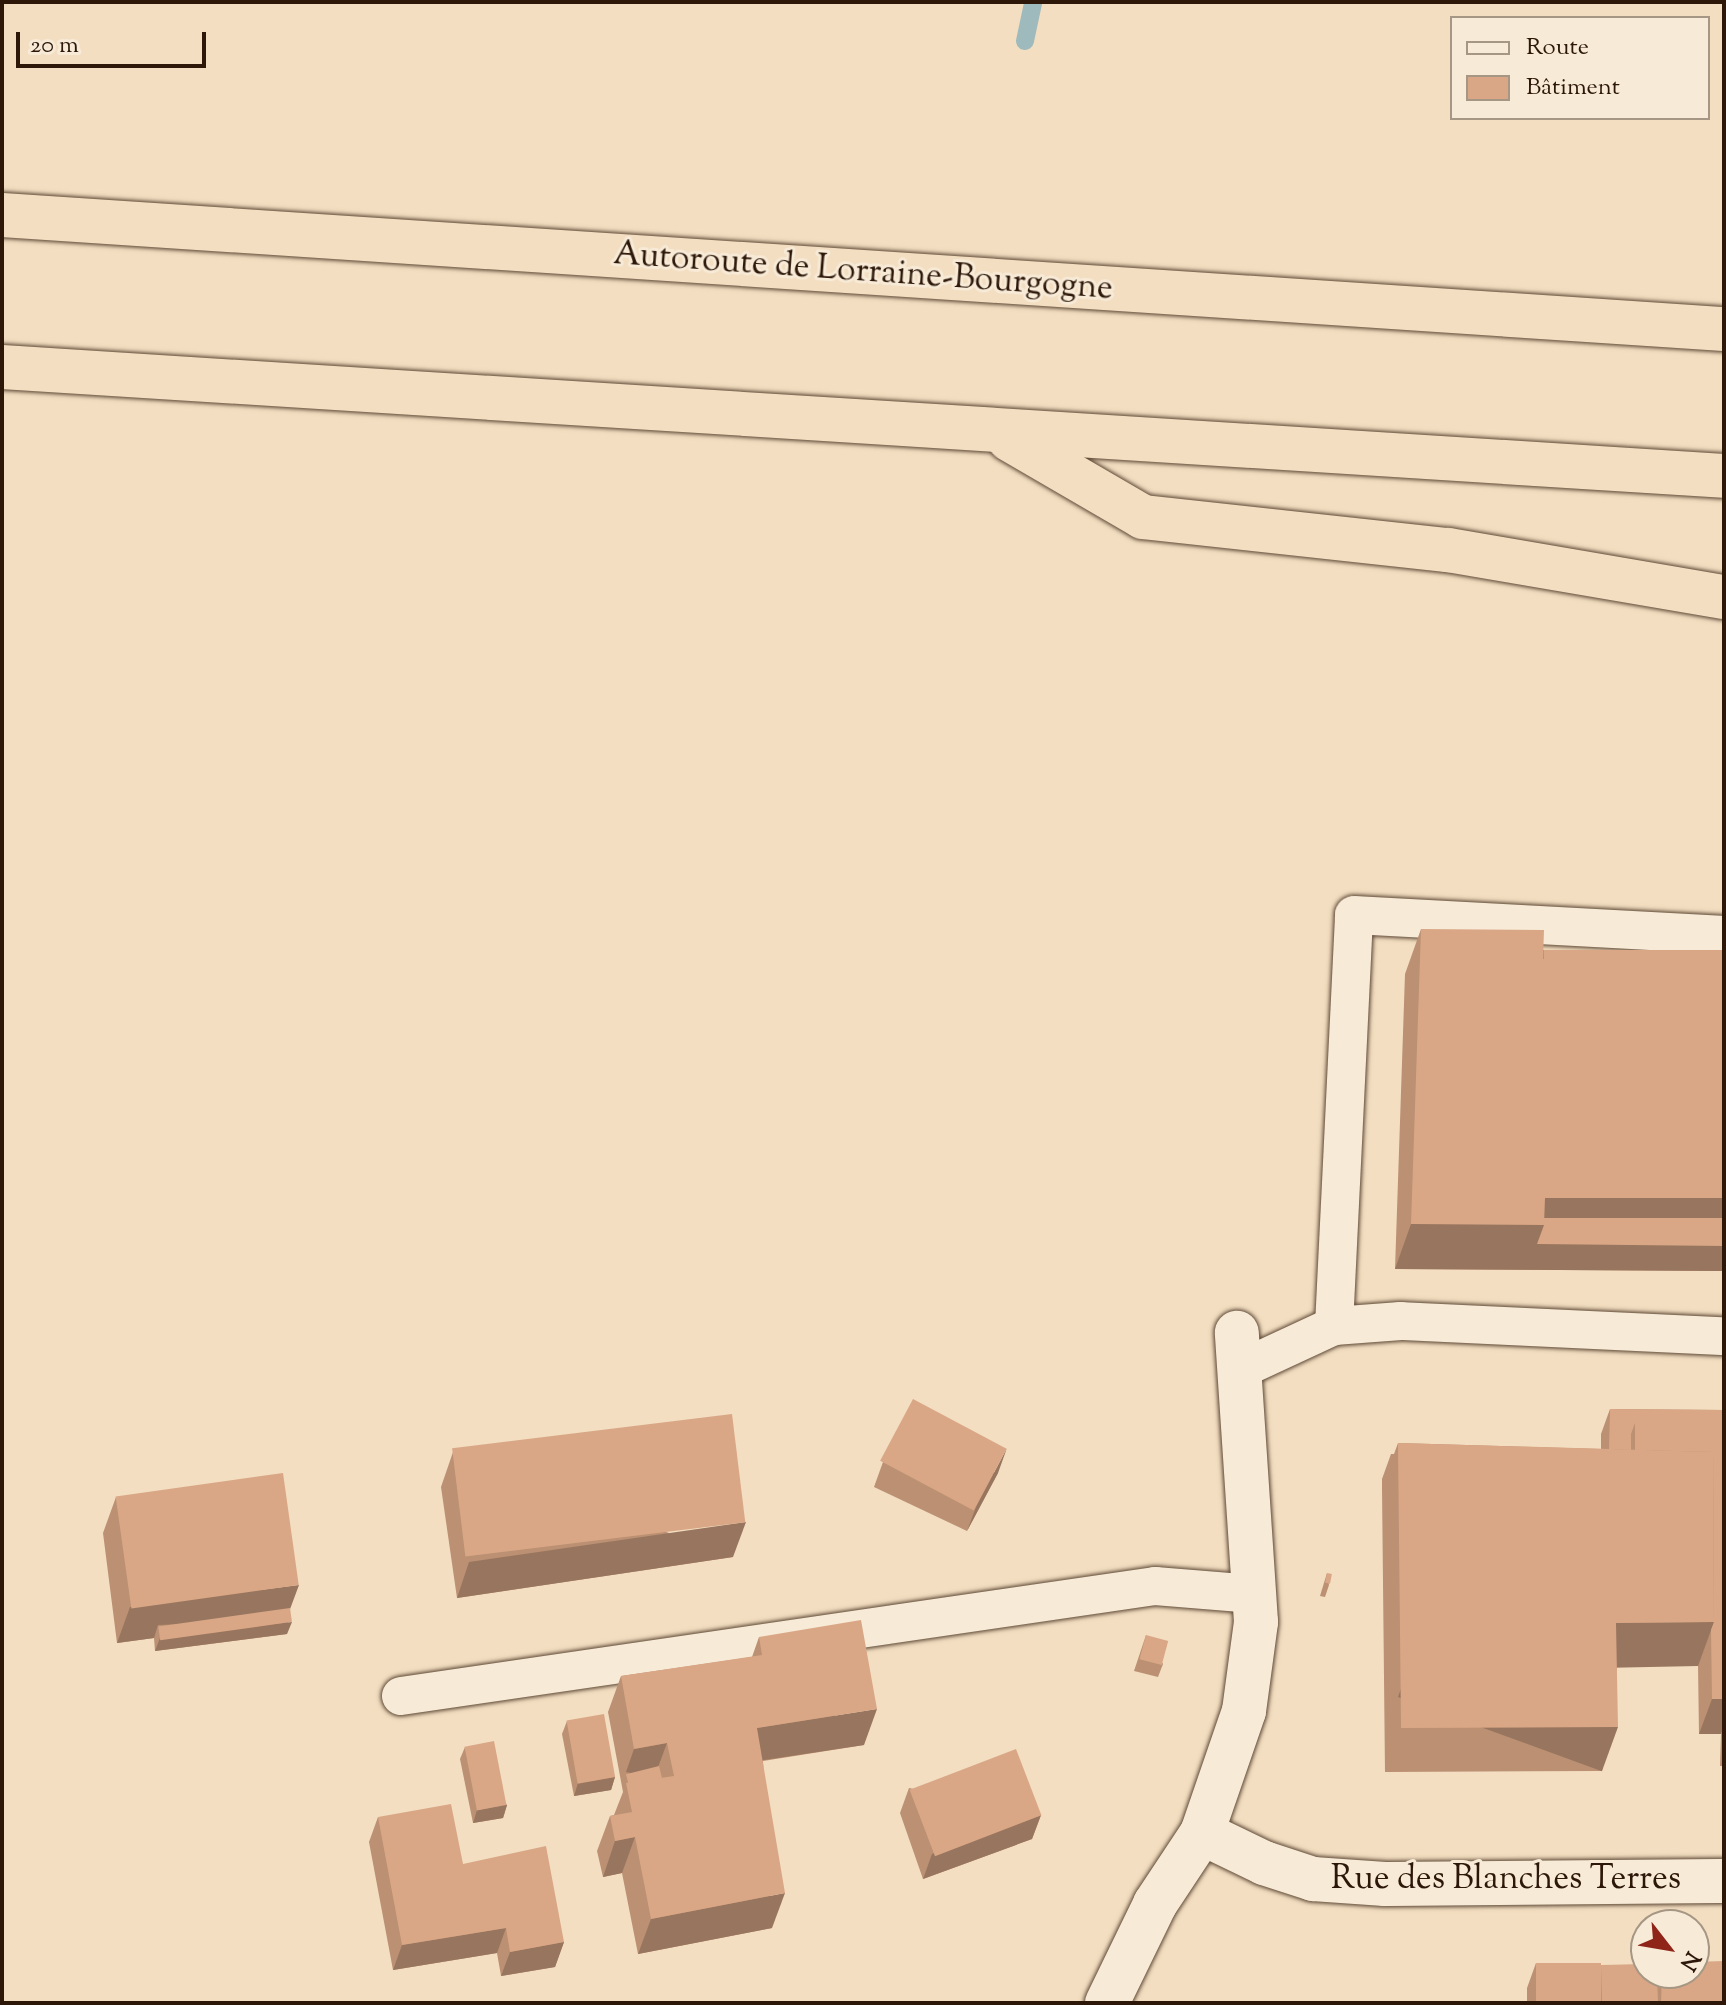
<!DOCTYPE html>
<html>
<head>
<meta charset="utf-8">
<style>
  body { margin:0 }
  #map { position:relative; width:1726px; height:2005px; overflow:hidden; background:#f3dec1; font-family:"Sorts Mill Goudy",serif }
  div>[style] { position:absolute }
  .stream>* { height:18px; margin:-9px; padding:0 9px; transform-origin:9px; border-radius:9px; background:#9fbabc }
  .roads { filter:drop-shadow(0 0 2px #5e4936) drop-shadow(0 0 2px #5e4936) }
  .lane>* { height:38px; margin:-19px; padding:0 19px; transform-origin:19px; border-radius:19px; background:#f7ead7 }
  .street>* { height:44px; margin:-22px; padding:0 22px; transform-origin:22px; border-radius:22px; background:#f7ead7 }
  .highway>* { height:44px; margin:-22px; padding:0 22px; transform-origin:22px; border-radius:22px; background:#f3dec1 }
  .wall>* { inset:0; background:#bb9073 }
  .shaded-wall>* { inset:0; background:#98755e; transform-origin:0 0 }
  .building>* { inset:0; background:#d9a786; transform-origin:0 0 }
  span { translate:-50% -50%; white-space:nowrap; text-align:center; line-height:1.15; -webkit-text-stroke:6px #f7ead7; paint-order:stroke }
  .street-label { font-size:34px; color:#2c1708 }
  .frame { position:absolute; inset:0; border:4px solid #2c1708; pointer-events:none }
  .legend { position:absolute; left:1450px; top:16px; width:260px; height:104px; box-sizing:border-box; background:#f7ead7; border:2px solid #a69684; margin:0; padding:10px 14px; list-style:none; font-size:24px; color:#2c1708 }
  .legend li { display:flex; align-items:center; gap:16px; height:40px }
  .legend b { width:40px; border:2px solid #a69684 }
  .north { position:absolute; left:1630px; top:1909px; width:80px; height:80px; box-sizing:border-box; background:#f7ead7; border:2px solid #a69684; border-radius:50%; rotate:121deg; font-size:22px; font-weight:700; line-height:32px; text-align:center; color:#2c1708 }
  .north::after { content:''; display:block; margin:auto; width:28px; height:36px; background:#8f2418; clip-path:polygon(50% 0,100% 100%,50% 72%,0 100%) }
  .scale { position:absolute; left:16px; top:32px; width:190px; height:36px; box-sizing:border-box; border:4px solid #2c1708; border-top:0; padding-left:10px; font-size:24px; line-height:28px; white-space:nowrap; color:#2c1708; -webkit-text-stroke:6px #f7ead7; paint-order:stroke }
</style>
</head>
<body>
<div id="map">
  <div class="stream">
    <i style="left:1025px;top:41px;width:40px;rotate:-78deg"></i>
  </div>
  <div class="roads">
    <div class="lane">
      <i style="left:1334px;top:1326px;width:411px;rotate:-87.2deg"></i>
      <i style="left:1354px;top:915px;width:371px;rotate:3.1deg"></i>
      <i style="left:1239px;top:1370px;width:105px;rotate:-24.9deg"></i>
      <i style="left:1334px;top:1326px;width:67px;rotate:-4.3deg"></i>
      <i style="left:1401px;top:1321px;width:323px;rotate:2.7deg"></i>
      <i style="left:401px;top:1696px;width:762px;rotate:-8.3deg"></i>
      <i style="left:1155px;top:1586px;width:99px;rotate:4.6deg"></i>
    </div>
    <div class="street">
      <i style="left:1202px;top:1833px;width:69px;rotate:25.8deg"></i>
      <i style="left:1264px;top:1863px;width:52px;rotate:18.1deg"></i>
      <i style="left:1313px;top:1879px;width:72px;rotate:4deg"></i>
      <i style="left:1385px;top:1884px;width:339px;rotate:-0.5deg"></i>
      <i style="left:1107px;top:2003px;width:110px;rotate:-64.1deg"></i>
      <i style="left:1155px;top:1904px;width:85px;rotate:-56.5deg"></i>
      <i style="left:1202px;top:1833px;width:129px;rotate:-71deg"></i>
      <i style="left:1244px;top:1711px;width:90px;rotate:-82.3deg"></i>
      <i style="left:1256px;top:1622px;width:290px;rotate:-93.8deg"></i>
    </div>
    <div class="highway">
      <i style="left:2px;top:215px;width:1726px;rotate:3.79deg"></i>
      <i style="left:2px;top:367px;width:1725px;rotate:3.62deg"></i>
      <i style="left:1009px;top:439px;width:155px;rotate:30.2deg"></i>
      <i style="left:1143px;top:517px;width:307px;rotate:6.2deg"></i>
      <i style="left:1448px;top:550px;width:280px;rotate:9.7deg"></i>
    </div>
  </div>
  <div class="wall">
    <i style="clip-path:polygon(1421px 929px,1544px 950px,1724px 951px,1724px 1271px,1395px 1269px,1405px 974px)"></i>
    <i style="clip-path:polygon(1610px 1409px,1724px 1410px,1724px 1766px,1720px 1766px,1721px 1734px,1699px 1734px,1698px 1665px,1617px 1667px,1602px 1771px,1385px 1772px,1382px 1488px,1382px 1479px,1391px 1454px,1394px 1454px,1398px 1443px,1601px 1449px,1601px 1434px)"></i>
    <i style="clip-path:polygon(453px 1452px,733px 1557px,457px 1598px,441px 1487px)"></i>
    <i style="clip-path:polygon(883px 1462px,998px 1473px,967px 1531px,874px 1487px)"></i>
    <i style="clip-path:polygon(116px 1497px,290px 1608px,287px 1634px,155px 1651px,154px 1638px,117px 1643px,103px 1533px)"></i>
    <i style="clip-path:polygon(1327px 1573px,1329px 1585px,1325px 1597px,1320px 1596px)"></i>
    <i style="clip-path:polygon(1146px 1635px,1163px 1664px,1158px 1677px,1134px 1671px)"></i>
    <i style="clip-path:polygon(759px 1637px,864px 1745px,763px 1761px,772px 1928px,638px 1954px,622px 1873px,603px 1877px,597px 1851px,610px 1816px,614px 1815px,623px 1792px,608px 1712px,621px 1676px,752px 1657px)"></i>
    <i style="clip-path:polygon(567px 1721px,615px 1777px,611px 1790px,574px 1796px,562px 1734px)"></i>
    <i style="clip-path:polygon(465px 1747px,507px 1805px,503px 1818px,473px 1823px,460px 1759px)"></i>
    <i style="clip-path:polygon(909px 1788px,1041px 1815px,1032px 1839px,923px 1879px,900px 1813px)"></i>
    <i style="clip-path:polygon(378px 1817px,463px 1864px,564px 1942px,555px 1967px,501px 1976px,497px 1953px,393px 1970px,369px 1842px)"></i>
    <i style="clip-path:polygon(1536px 1963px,1601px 1965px,1662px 1973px,1724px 2003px,1527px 2003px,1527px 1988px)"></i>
  </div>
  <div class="shaded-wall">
    <i style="clip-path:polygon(1545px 1198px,1724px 1198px,1724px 1271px,1395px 1269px,1411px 1224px)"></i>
    <i style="clip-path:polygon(1007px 1448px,998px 1473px,967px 1531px,976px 1507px)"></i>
    <i style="clip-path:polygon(746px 1522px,733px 1557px,457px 1598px,469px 1562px)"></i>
    <i style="clip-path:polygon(299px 1585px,286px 1620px,158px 1625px,154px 1638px,117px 1643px,130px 1607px)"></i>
    <i style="clip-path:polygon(292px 1622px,287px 1634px,155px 1651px,160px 1638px)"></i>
    <i style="clip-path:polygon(1714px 1622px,1698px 1666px,1600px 1668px,1616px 1623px)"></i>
    <i style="clip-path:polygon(1712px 1699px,1724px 1699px,1724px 1726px,1721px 1734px,1699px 1734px)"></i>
    <i style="clip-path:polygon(877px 1709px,864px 1745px,744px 1763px,757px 1728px)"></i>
    <i style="left:1618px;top:1727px;width:47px;height:217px;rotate:110deg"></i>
    <i style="clip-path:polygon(667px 1743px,654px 1778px,626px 1772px,634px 1749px)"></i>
    <i style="clip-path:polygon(615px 1777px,611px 1790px,574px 1796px,578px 1783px)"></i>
    <i style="clip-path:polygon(507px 1805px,503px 1818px,473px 1823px,477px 1810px)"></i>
    <i style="clip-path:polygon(1041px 1815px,1032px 1839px,923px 1879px,932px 1854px)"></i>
    <i style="clip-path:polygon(635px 1837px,622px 1873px,603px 1877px,615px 1841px)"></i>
    <i style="clip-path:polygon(785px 1893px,772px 1928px,638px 1954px,651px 1919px)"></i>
    <i style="clip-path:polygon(506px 1928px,497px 1953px,393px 1970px,402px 1945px)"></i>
    <i style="clip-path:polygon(564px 1942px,555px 1967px,501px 1976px,510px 1952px)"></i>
  </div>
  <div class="building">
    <i style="clip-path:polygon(1421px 929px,1544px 930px,1543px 959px,1724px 959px,1724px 1198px,1545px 1198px,1544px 1225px,1411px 1224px)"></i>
    <i style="left:1544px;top:950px;width:180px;height:9px"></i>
    <i style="clip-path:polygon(1544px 1218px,1724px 1218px,1724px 1246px,1537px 1244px,1544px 1225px)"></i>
    <i style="left:913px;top:1399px;width:106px;height:70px;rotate:28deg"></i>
    <i style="clip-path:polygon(1610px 1409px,1724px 1410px,1724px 1423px,1635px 1423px,1631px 1434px,1631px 1450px,1609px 1449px)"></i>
    <i style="left:732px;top:1414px;width:109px;height:282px;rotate:83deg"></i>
    <i style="clip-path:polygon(1635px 1423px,1724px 1423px,1724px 1699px,1712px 1699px,1711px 1630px,1714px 1622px,1713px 1452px,1635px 1450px)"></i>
    <i style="clip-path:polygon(1398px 1443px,1713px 1452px,1714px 1622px,1616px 1623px,1618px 1727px,1401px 1728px)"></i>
    <i style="left:283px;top:1473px;width:113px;height:169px;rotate:82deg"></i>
    <i style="left:1327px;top:1573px;width:5px;height:10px;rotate:11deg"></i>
    <i style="left:290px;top:1608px;width:14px;height:133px;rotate:82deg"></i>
    <i style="clip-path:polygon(861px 1620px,877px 1709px,757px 1728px,785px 1893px,651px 1919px,635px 1837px,615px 1841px,610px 1816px,632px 1812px,626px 1783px,674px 1776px,667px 1743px,634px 1749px,621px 1676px,762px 1655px,759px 1637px)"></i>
    <i style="left:1146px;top:1635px;width:23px;height:25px;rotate:15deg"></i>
    <i style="left:604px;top:1714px;width:64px;height:38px;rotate:80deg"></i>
    <i style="left:494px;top:1741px;width:65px;height:30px;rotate:79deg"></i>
    <i style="left:1016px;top:1749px;width:71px;height:114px;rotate:69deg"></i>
    <i style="left:659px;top:1766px;width:12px;height:34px;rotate:76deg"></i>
    <i style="clip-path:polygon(451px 1804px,463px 1864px,546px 1846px,564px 1942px,510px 1952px,506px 1928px,402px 1945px,378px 1817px)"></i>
    <i style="clip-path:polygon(1724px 1961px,1724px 2003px,1661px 2003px,1662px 1973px,1694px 1973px,1694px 1962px)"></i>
    <i style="left:1536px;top:1963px;width:65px;height:40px"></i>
    <i style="clip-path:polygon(1646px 1964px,1646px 1973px,1657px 1973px,1658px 2003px,1602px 2003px,1601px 1965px)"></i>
  </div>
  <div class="street-label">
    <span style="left:863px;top:272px;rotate:4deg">Autoroute de Lorraine-Bourgogne</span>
    <span style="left:1506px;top:1880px">Rue des Blanches Terres</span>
  </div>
  <div class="frame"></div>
  <ul class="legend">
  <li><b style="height:10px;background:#f7ead7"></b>Route</li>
  <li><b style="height:22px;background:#d9a786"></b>Bâtiment</li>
  </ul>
  <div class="north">N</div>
  <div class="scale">20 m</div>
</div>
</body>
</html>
